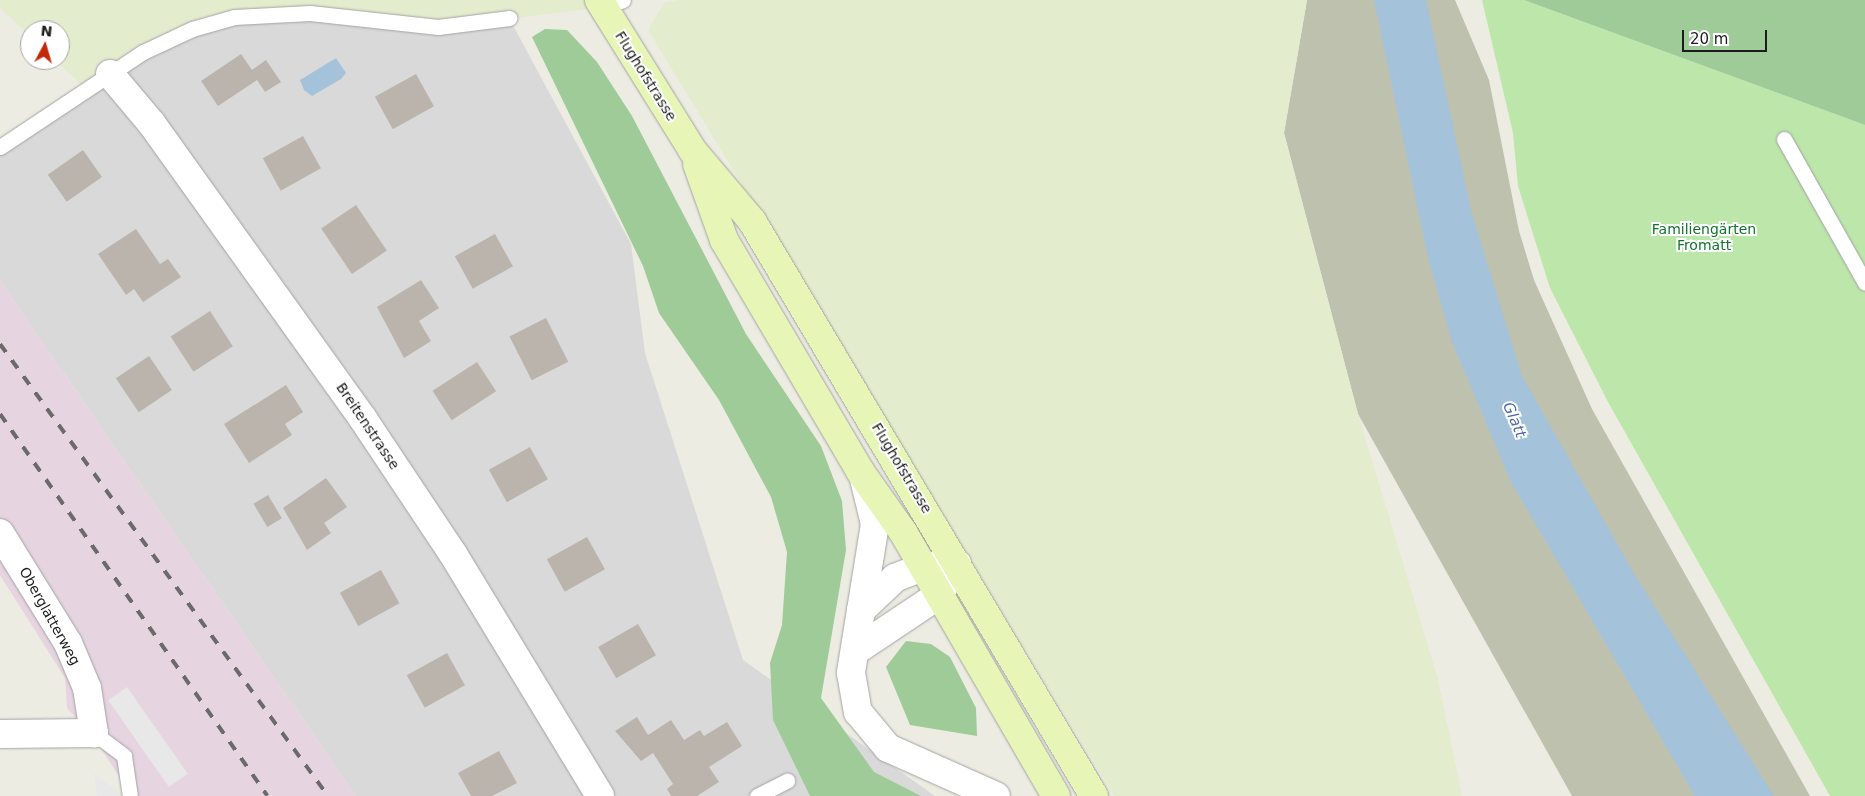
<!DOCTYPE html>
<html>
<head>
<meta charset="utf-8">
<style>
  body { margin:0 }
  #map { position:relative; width:1865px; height:796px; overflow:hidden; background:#edece2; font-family:"DejaVu Sans",sans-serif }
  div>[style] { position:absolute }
  .residential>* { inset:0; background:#dad9d9 }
  .industrial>* { inset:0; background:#e6d4e0 }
  .construction>* { inset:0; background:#bec1ae }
  .farmland>* { inset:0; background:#e4ecce }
  .grass>* { inset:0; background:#bce6aa }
  .forest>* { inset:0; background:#9ecb98 }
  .parking>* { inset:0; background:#e8e8e8; transform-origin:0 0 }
  .water>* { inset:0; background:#a4c3da }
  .building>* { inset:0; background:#bab4ac; transform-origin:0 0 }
  .roads { filter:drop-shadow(0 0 1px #a3a3a3) drop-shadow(0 0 1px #a3a3a3) }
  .lane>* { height:15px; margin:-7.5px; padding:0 7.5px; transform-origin:7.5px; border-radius:7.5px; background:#fff }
  .street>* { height:28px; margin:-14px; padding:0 14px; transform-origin:14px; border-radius:14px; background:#fff }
  .secondary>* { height:28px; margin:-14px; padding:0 14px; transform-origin:14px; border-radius:14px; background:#e7f6b7 }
  .rail>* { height:4px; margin-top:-2px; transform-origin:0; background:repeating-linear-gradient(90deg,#6a6a6a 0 10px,transparent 0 20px) }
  span { translate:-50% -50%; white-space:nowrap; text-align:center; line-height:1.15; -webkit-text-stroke:4px #fff; paint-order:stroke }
  .street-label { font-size:14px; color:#1c1c1c }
  .park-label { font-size:14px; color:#10752b }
  .water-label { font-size:15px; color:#4d6aa7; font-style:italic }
  .north { position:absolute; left:20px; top:20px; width:50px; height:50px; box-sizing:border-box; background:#fff; border:1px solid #a4a4a4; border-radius:50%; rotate:6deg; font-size:14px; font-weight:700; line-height:20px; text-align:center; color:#1c1c1c }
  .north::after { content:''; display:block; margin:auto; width:18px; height:22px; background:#c12a08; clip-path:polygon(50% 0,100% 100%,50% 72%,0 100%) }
  .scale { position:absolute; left:1682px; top:30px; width:85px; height:22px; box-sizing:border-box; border:2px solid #1c1c1c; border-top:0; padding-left:6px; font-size:15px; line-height:18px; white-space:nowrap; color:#1c1c1c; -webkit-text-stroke:4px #fff; paint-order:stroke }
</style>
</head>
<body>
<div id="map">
  <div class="residential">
    <i style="clip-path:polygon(234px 17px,509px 18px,631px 244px,645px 353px,743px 660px,935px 796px,356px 796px,0 281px,0 147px,143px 52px)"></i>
  </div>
  <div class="industrial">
    <i style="clip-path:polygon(0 281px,356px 796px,132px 796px,96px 741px,67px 708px,65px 678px,0 575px)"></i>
  </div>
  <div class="construction">
    <i style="clip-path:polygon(1307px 0,1455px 0,1489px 80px,1519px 231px,1534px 280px,1592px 409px,1810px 796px,1572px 796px,1358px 414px,1284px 133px)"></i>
  </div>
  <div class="farmland">
    <i style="clip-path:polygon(0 0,623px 0,603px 7px,468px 24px,310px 13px,213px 22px,86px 89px,55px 60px,60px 60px,60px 30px,30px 30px,30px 36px,0 8px)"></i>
    <i style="clip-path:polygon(679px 0,1307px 0,1284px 133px,1358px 414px,1438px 679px,1462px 796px,1114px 796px,648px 30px,664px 3px)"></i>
  </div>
  <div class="grass">
    <i style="clip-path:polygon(1482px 0,1524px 0,1865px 125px,1865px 796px,1830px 796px,1608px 402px,1550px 288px,1518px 186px,1513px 133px)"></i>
  </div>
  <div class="forest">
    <i style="clip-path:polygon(1524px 0,1865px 0,1865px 125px)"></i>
    <i style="clip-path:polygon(545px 29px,567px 30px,597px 62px,632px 116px,746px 334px,821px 446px,842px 501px,846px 550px,821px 698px,874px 772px,921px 796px,810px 796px,773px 720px,770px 663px,782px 625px,787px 552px,771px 497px,719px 400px,659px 313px,643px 266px,532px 37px)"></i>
    <i style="clip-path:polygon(906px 641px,931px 644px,950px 657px,976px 708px,977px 736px,910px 725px,886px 667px)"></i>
  </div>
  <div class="parking">
    <i style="left:127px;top:687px;width:106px;height:23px;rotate:55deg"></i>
    <i style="clip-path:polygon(94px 773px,118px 792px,119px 796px,97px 796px)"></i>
  </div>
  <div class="water">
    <i style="clip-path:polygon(1374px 0,1426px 0,1471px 210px,1522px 376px,1635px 575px,1774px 796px,1695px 796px,1511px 482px,1452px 342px,1428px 258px)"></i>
    <i style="clip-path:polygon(336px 58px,346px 73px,341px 79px,312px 96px,304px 90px,300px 80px)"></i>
  </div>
  <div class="building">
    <i style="clip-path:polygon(241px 54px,252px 70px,266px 60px,281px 82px,265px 92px,257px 80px,218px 106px,201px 81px)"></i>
    <i style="left:416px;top:74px;width:37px;height:47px;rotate:61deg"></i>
    <i style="left:303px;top:136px;width:37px;height:46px;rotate:61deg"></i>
    <i style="left:83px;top:150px;width:33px;height:43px;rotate:55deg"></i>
    <i style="left:356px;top:205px;width:55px;height:42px;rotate:56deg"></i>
    <i style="clip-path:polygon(136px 229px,160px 264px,168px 259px,181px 277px,143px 302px,134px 289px,126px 295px,98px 254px)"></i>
    <i style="left:495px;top:234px;width:37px;height:46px;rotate:61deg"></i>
    <i style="clip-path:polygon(421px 280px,439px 308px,419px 321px,431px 341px,404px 358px,377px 307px)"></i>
    <i style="left:210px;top:311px;width:42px;height:47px;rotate:57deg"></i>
    <i style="left:546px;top:318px;width:49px;height:41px;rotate:63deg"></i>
    <i style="left:149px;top:356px;width:41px;height:40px;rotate:56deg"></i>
    <i style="left:477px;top:362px;width:35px;height:53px;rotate:57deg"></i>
    <i style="clip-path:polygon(286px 385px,303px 412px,285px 424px,292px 435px,249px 463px,224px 424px)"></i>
    <i style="left:530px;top:447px;width:37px;height:47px;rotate:61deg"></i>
    <i style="clip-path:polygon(326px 478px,347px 507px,324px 523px,331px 533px,307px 550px,283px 508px)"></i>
    <i style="left:268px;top:495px;width:27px;height:17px;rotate:59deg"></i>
    <i style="left:587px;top:537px;width:37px;height:46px;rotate:61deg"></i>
    <i style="left:381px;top:570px;width:38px;height:47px;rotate:61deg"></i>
    <i style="left:638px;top:624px;width:36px;height:46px;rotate:60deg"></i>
    <i style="left:447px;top:653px;width:37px;height:46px;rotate:61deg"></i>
    <i style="clip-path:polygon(637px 717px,648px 735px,671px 720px,684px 740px,700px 730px,704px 736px,727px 722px,742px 746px,709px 767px,719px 782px,697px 796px,671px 796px,667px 789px,673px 784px,653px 753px,641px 761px,615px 731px)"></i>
    <i style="clip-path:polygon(499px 751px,517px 783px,492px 796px,471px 796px,458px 773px)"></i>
  </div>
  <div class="roads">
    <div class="lane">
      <i style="left:603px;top:7px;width:21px;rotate:-19deg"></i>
      <i style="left:1784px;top:139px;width:165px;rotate:60.6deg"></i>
      <i style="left:0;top:147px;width:172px;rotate:-33.6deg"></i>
      <i style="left:143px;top:52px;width:54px;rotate:-25.1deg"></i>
      <i style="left:192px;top:29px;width:44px;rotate:-15.9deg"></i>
      <i style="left:234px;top:17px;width:76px;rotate:-3deg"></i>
      <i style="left:310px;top:13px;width:129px;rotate:6.2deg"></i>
      <i style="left:438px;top:27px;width:72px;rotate:-7.2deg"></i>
      <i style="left:94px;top:733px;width:38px;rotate:37deg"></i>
      <i style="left:124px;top:756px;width:40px;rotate:81.5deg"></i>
      <i style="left:757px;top:796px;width:34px;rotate:-27deg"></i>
    </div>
    <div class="street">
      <i style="left:110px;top:74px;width:65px;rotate:50deg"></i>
      <i style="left:152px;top:124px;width:363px;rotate:54.4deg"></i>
      <i style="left:363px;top:419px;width:162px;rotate:56.3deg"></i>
      <i style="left:453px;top:554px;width:283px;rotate:58.7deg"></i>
      <i style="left:864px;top:479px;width:46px;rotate:76.3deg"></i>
      <i style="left:875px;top:524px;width:151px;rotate:99.2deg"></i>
      <i style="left:851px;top:673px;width:40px;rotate:80deg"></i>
      <i style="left:858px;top:712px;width:47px;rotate:50.2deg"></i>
      <i style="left:888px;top:748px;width:118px;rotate:24deg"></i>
      <i style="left:0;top:533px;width:129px;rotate:58.3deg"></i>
      <i style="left:68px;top:643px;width:49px;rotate:67.1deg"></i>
      <i style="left:87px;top:688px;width:46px;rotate:81.2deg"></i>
      <i style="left:94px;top:733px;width:94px;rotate:179.4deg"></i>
      <i style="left:855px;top:651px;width:101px;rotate:-33.7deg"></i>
      <i style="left:939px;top:595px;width:36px;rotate:-60deg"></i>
      <i style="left:957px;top:564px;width:34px;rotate:175deg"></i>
      <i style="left:923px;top:567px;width:30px;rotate:159deg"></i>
      <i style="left:895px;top:578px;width:47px;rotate:136.7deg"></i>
    </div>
    <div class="secondary">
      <i style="left:599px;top:0;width:178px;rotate:58.1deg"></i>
      <i style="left:693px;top:151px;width:92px;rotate:49.9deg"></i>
      <i style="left:752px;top:221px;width:669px;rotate:59.26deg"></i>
      <i style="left:697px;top:164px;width:81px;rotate:70.4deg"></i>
      <i style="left:724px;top:240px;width:268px;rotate:59.5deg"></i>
      <i style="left:860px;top:471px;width:75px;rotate:54.8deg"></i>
      <i style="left:903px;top:532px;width:305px;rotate:59.9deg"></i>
    </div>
  </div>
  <div class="rail">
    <i style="left:0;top:344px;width:558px;rotate:54.03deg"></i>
    <i style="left:0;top:414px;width:466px;rotate:55deg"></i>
  </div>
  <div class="street-label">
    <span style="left:646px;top:76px;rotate:58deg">Flughofstrasse</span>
    <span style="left:368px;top:426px;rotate:56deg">Breitenstrasse</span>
    <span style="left:902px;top:468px;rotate:59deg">Flughofstrasse</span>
    <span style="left:50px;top:616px;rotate:61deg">Oberglatterweg</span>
  </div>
  <div class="park-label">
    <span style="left:1704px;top:237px">Familiengärten<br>Fromatt</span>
  </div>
  <div class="water-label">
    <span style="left:1514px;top:420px;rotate:67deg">Glatt</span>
  </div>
  <div class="north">N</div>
  <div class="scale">20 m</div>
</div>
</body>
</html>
